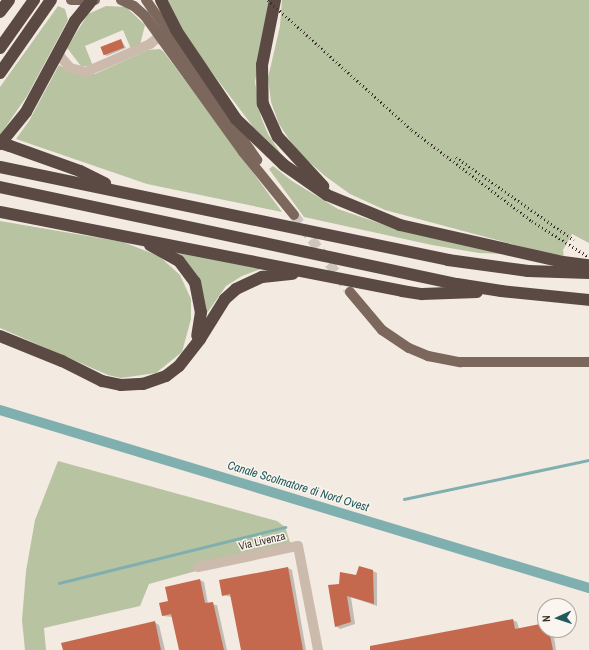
<!DOCTYPE html>
<html>
<head>
<meta charset="utf-8">
<style>
  body { margin:0 }
  #map { position:relative; width:589px; height:650px; overflow:hidden; background:#f3eae1; font-family:"Archivo Narrow",sans-serif }
  div>[style] { position:absolute }
  .green>* { inset:0; background:#b8c3a1 }
  .shadow>* { inset:0; background:#0003 }
  .stream>* { height:2.5px; margin:-1.25px; padding:0 1.25px; transform-origin:1.25px; border-radius:1.25px; background:#80afb0 }
  .canal>* { height:10px; margin:-5px; padding:0 5px; transform-origin:5px; border-radius:5px; background:#80afb0 }
  .building>* { inset:0; background:#c4694e; transform-origin:0 0 }
  .major-tunnel>* { height:10px; margin-top:-5px; transform-origin:0; background:repeating-linear-gradient(90deg,#cec5bd 0 10px,transparent 0 15px) }
  .minor>* { height:10px; margin:-5px; padding:0 5px; transform-origin:5px; border-radius:5px; background:#ccbaad }
  .major>* { height:10px; margin:-5px; padding:0 5px; transform-origin:5px; border-radius:5px; background:#7c675d }
  .highway>* { height:12px; margin:-6px; padding:0 6px; transform-origin:6px; border-radius:6px; background:#5b4a43 }
  .rail>* { height:2.5px; margin-top:-1.25px; transform-origin:0; background:repeating-linear-gradient(90deg,#3a302b 0 1px,transparent 0 4px) }
  .highway-bridge>* { height:12px; margin:-6px; padding:0 6px; transform-origin:6px; border-radius:6px; background:#5b4a43 }
  span { translate:-50% -50%; white-space:nowrap; text-align:center; line-height:1.15; -webkit-text-stroke:3px #faf5ee; paint-order:stroke }
  .street-label { font-size:11px; color:#3a302b }
  .water-label { font-size:12px; color:#21595c; font-style:italic }
  .north { position:absolute; left:537px; top:598px; width:40px; height:40px; box-sizing:border-box; background:#faf5ee; border:1px solid #ada6a0; border-radius:50%; rotate:267deg; font-size:11px; font-weight:700; line-height:16px; text-align:center; color:#3a302b }
  .north::after { content:''; display:block; margin:auto; width:14px; height:18px; background:#21595c; clip-path:polygon(50% 0,100% 100%,50% 72%,0 100%) }
</style>
</head>
<body>
<div id="map">
  <div class="green">
    <i style="clip-path:polygon(167px 0,269px 0,255px 82px,261px 117px,268px 134px,281px 154px,254px 128px,189px 42px)"></i>
    <i style="clip-path:polygon(282px 0,589px 0,589px 243px,572px 234px,563px 250px,564px 258px,385px 210px,350px 194px,325px 176px,296px 150px,279px 124px,271px 102px,268px 78px,280px 26px)"></i>
    <i style="clip-path:polygon(58px 6px,65px 9px,68px 20px,27px 96px,0 135px,0 87px)"></i>
    <i style="clip-path:polygon(106px 6px,126px 7px,145px 25px,140px 45px,131px 49px,123px 30px,85px 46px,93px 66px,81px 66px,67px 48px,88px 14px)"></i>
    <i style="clip-path:polygon(160px 49px,164px 52px,282px 212px,147px 184px,16px 139px,29px 121px,59px 65px,75px 74px,95px 74px,148px 50px)"></i>
    <i style="clip-path:polygon(273px 166px,292px 181px,338px 209px,402px 231px,504px 254px,479px 253px,432px 245px,304px 217px,269px 169px)"></i>
    <i style="clip-path:polygon(0 221px,123px 242px,159px 256px,180px 275px,191px 299px,191px 319px,182px 352px,156px 373px,121px 378px,108px 375px,0 328px)"></i>
    <i style="clip-path:polygon(174px 251px,261px 269px,242px 276px,226px 286px,205px 316px)"></i>
    <i style="clip-path:polygon(58px 461px,277px 521px,285px 527px,291px 545px,149px 584px,140px 606px,44px 628px,46px 650px,25px 650px,22px 620px,26px 571px,35px 520px)"></i>
  </div>
  <div class="shadow">
    <i style="clip-path:polygon(121px 40px,126px 48px,107px 56px,105px 55px)"></i>
    <i style="clip-path:polygon(288px 568px,292px 570px,306px 650px,242px 650px,232px 597px,223px 595px)"></i>
    <i style="clip-path:polygon(373px 571px,377px 573px,377px 606px,351px 597px,355px 624px,340px 629px,336px 626px,340px 585px)"></i>
    <i style="clip-path:polygon(200px 580px,204px 582px,208px 604px,217px 605px,227px 650px,180px 650px,173px 617px,163px 616px,169px 602px)"></i>
    <i style="clip-path:polygon(513px 620px,517px 622px,519px 629px,545px 624px,545px 630px,553px 630px,556px 650px,374px 650px)"></i>
    <i style="clip-path:polygon(154px 622px,159px 625px,165px 650px,64px 650px)"></i>
  </div>
  <div class="stream">
    <i style="left:404px;top:499px;width:189px;rotate:-11.9deg"></i>
    <i style="left:59px;top:583px;width:233px;rotate:-13.9deg"></i>
  </div>
  <div class="canal">
    <i style="left:0;top:410px;width:615px;rotate:16.82deg"></i>
  </div>
  <div class="building">
    <i style="left:121px;top:39px;width:9px;height:22px;rotate:69deg"></i>
    <i style="clip-path:polygon(359px 566px,373px 570px,374px 604px,347px 596px,351px 622px,335px 627px,328px 585px,339px 584px,340px 572px,356px 575px)"></i>
    <i style="clip-path:polygon(288px 567px,303px 650px,241px 650px,230px 594px,222px 596px,219px 580px)"></i>
    <i style="clip-path:polygon(200px 579px,205px 603px,213px 602px,224px 650px,179px 650px,171px 614px,162px 616px,159px 603px,168px 601px,165px 587px)"></i>
    <i style="clip-path:polygon(513px 619px,515px 629px,545px 623px,545px 630px,549px 630px,553px 650px,370px 650px,370px 646px)"></i>
    <i style="clip-path:polygon(155px 621px,161px 650px,63px 650px,61px 643px)"></i>
  </div>
  <div class="major-tunnel">
    <i style="left:294px;top:215px;width:95px;rotate:54deg"></i>
  </div>
  <div class="minor">
    <i style="left:58px;top:54px;width:18px;rotate:49deg"></i>
    <i style="left:70px;top:68px;width:16px;rotate:14deg"></i>
    <i style="left:86px;top:72px;width:70px;rotate:-23.6deg"></i>
    <i style="left:150px;top:44px;width:13px;rotate:-39deg"></i>
    <i style="left:198px;top:567px;width:102px;rotate:-11.9deg"></i>
    <i style="left:298px;top:546px;width:106px;rotate:79.1deg"></i>
  </div>
  <div class="major">
    <i style="left:71px;top:0;width:24px"></i>
    <i style="left:121px;top:0;width:14px;rotate:25deg"></i>
    <i style="left:134px;top:6px;width:15px;rotate:42deg"></i>
    <i style="left:145px;top:16px;width:168px;rotate:54.2deg"></i>
    <i style="left:243px;top:152px;width:81px;rotate:51deg"></i>
    <i style="left:146px;top:0;width:195px;rotate:55.2deg"></i>
    <i style="left:350px;top:292px;width:50px;rotate:49.9deg"></i>
    <i style="left:382px;top:330px;width:32px;rotate:34deg"></i>
    <i style="left:409px;top:348px;width:21px;rotate:23deg"></i>
    <i style="left:428px;top:356px;width:33px;rotate:11deg"></i>
    <i style="left:460px;top:362px;width:129px"></i>
  </div>
  <div class="highway">
    <i style="left:161px;top:0;width:34px;rotate:63deg"></i>
    <i style="left:176px;top:30px;width:107px;rotate:56deg"></i>
    <i style="left:236px;top:119px;width:66px;rotate:43.8deg"></i>
    <i style="left:284px;top:165px;width:52px;rotate:34.9deg"></i>
    <i style="left:327px;top:195px;width:79px;rotate:22.3deg"></i>
    <i style="left:400px;top:225px;width:167px;rotate:12.8deg"></i>
    <i style="left:563px;top:262px;width:26px;rotate:7deg"></i>
    <i style="left:275px;top:0;width:66px;rotate:101.3deg"></i>
    <i style="left:262px;top:65px;width:39px;rotate:89deg"></i>
    <i style="left:263px;top:104px;width:36px;rotate:66deg"></i>
    <i style="left:278px;top:137px;width:67px;rotate:47.4deg"></i>
    <i style="left:0;top:12px;width:15px;rotate:-53deg"></i>
    <i style="left:0;top:48px;width:59px;rotate:-54.7deg"></i>
    <i style="left:0;top:73px;width:89px;rotate:-55.1deg"></i>
    <i style="left:0;top:144px;width:41px;rotate:-50.9deg"></i>
    <i style="left:26px;top:112px;width:103px;rotate:-61.7deg"></i>
    <i style="left:75px;top:21px;width:26px;rotate:-51deg"></i>
    <i style="left:10px;top:146px;width:74px;rotate:19.7deg"></i>
    <i style="left:80px;top:171px;width:28px;rotate:26deg"></i>
    <i style="left:0;top:167px;width:458px;rotate:11.7deg"></i>
    <i style="left:448px;top:260px;width:81px;rotate:7.8deg"></i>
    <i style="left:528px;top:271px;width:61px;rotate:1.9deg"></i>
    <i style="left:0;top:187px;width:467px;rotate:12deg"></i>
    <i style="left:457px;top:284px;width:45px;rotate:9deg"></i>
    <i style="left:501px;top:291px;width:88px;rotate:5.8deg"></i>
    <i style="left:0;top:212px;width:410px;rotate:11.1deg"></i>
    <i style="left:402px;top:291px;width:20px;rotate:9deg"></i>
    <i style="left:422px;top:294px;width:55px;rotate:-2.1deg"></i>
    <i style="left:150px;top:245px;width:33px;rotate:29deg"></i>
    <i style="left:179px;top:261px;width:26px;rotate:53deg"></i>
    <i style="left:195px;top:282px;width:31px;rotate:79deg"></i>
    <i style="left:201px;top:312px;width:24px;rotate:99deg"></i>
    <i style="left:0;top:336px;width:67px;rotate:22deg"></i>
    <i style="left:62px;top:361px;width:45px;rotate:26.6deg"></i>
    <i style="left:102px;top:381px;width:19px;rotate:12deg"></i>
    <i style="left:121px;top:385px;width:22px;rotate:-3deg"></i>
    <i style="left:143px;top:384px;width:24px;rotate:-19deg"></i>
    <i style="left:166px;top:376px;width:16px;rotate:-38deg"></i>
    <i style="left:179px;top:366px;width:34px;rotate:-52deg"></i>
    <i style="left:200px;top:339px;width:47px;rotate:-58deg"></i>
    <i style="left:225px;top:299px;width:15px;rotate:-42deg"></i>
    <i style="left:236px;top:289px;width:29px;rotate:-25deg"></i>
    <i style="left:262px;top:277px;width:31px;rotate:-6deg"></i>
  </div>
  <div class="rail">
    <i style="left:268px;top:0;width:194px;rotate:42.1deg"></i>
    <i style="left:412px;top:130px;width:151px;rotate:37.2deg"></i>
    <i style="left:532px;top:221px;width:67px;rotate:32.3deg"></i>
    <i style="left:456px;top:157px;width:144px;rotate:35.1deg"></i>
  </div>
  <div class="highway-bridge">
    <i style="left:0;top:143px;width:10px;rotate:17deg"></i>
  </div>
  <div class="street-label">
    <span style="left:262px;top:541px;rotate:-13deg">Via Livenza</span>
  </div>
  <div class="water-label">
    <span style="left:298px;top:487px;rotate:17deg">Canale Scolmatore di Nord Ovest</span>
  </div>
  <div class="north">N</div>
</div>
</body>
</html>
